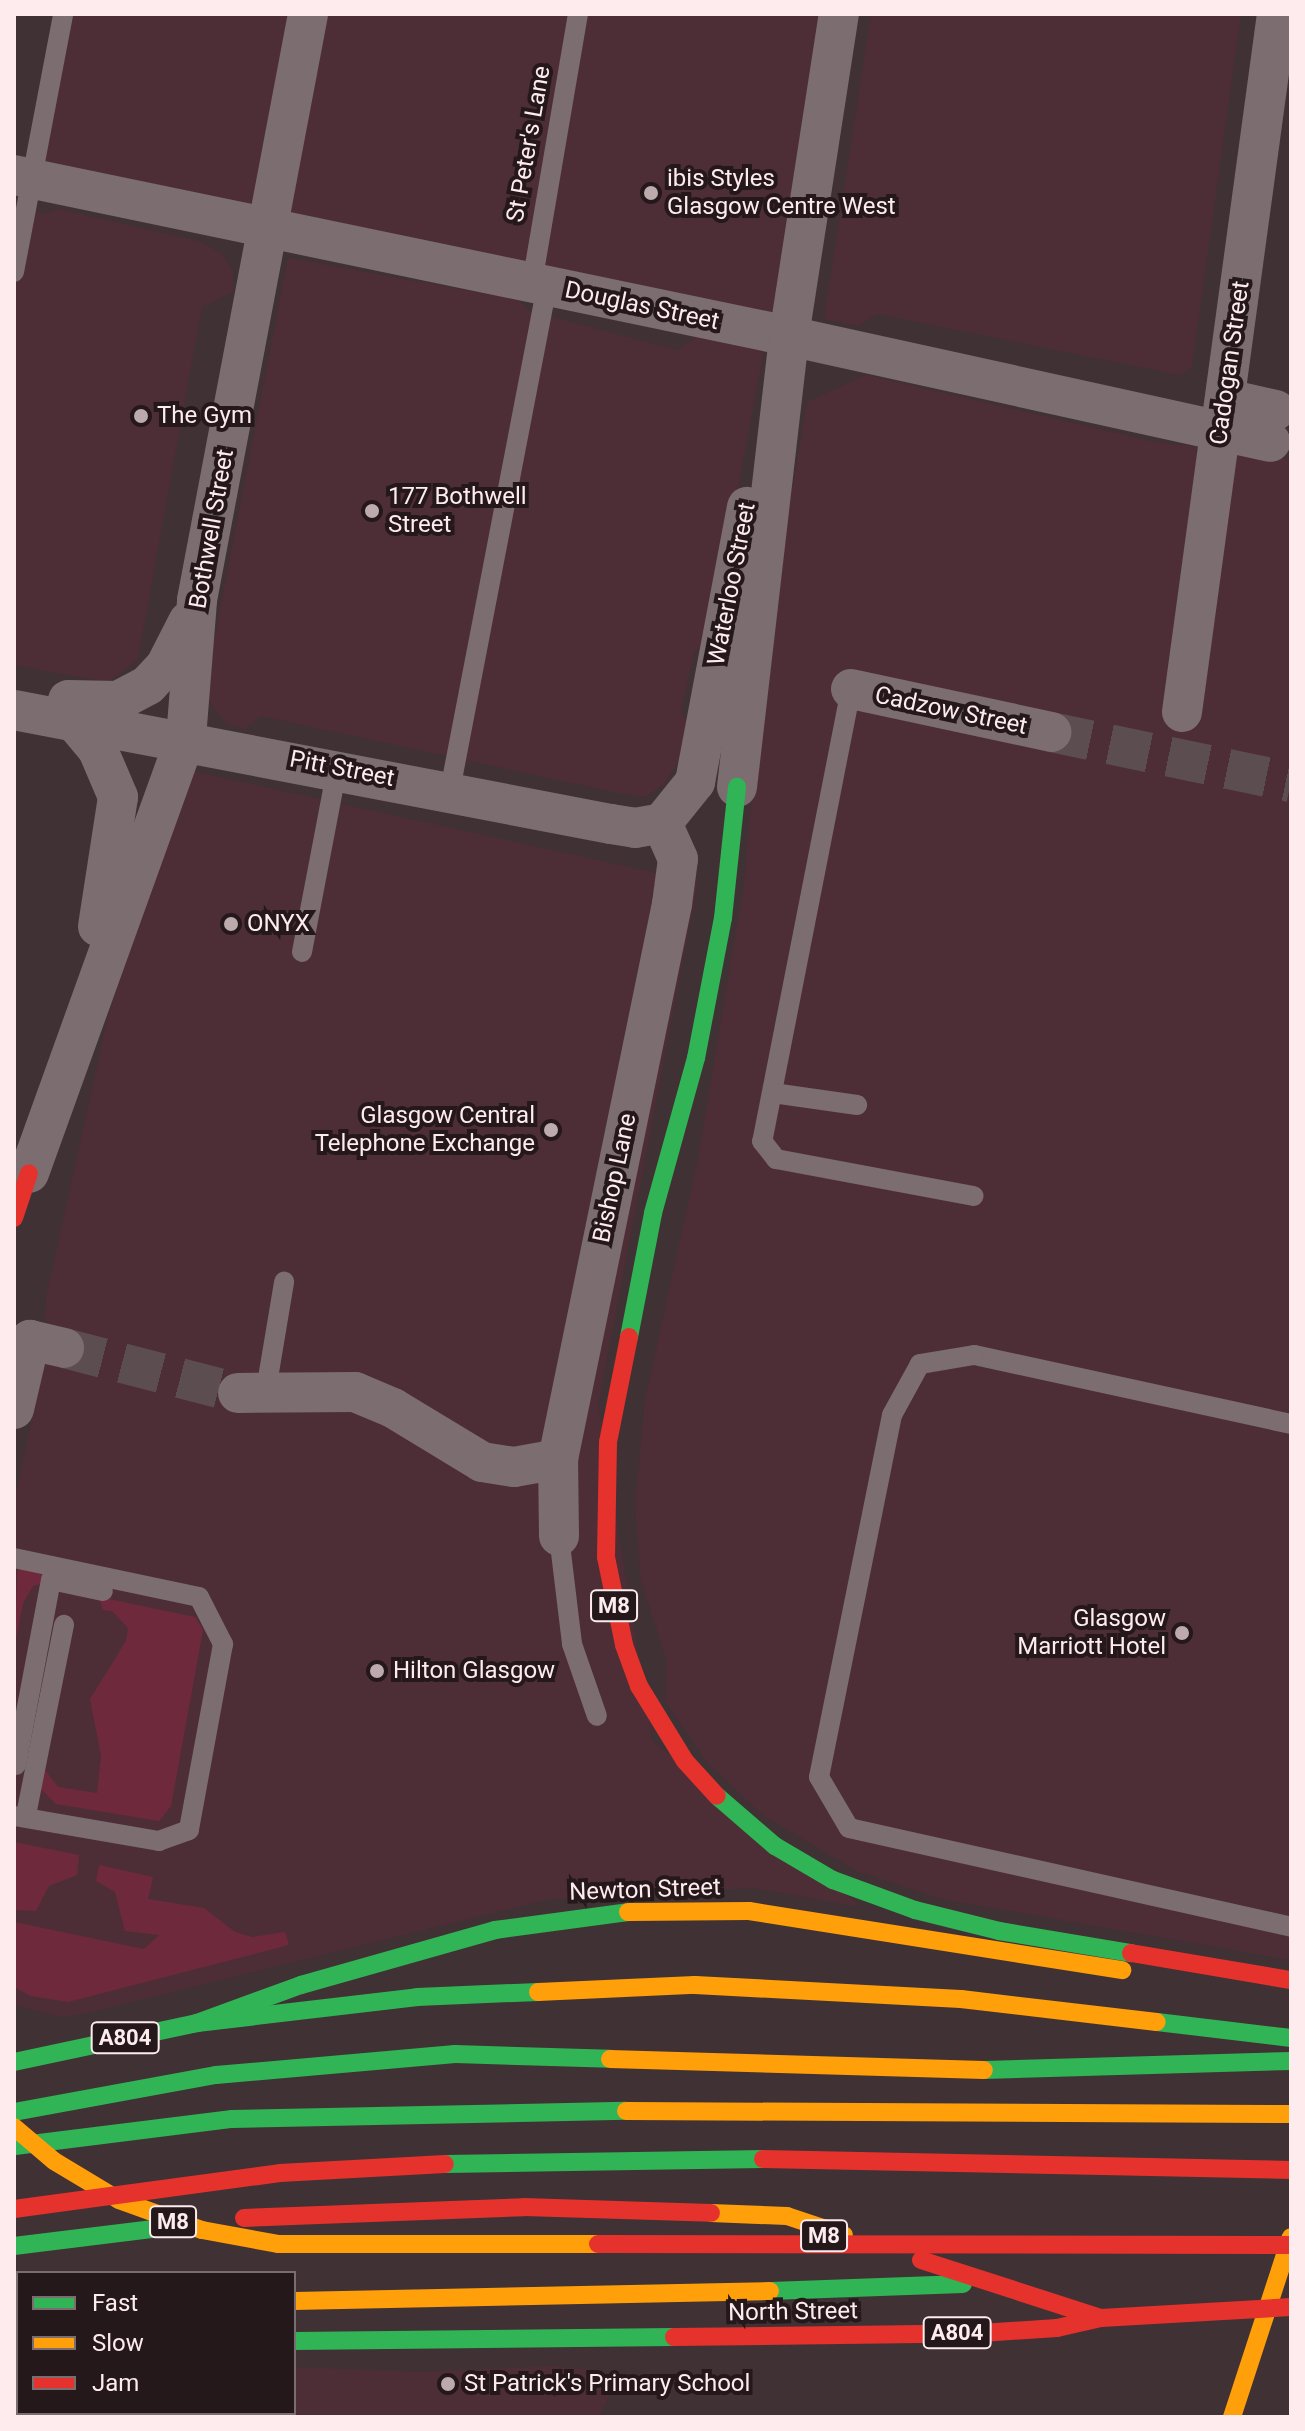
<!DOCTYPE html>
<html>
<head>
<meta charset="utf-8">
<style>
  body { margin:0 }
  #map { position:relative; width:1305px; height:2431px; overflow:hidden; background:#403134; font-family:Roboto,sans-serif }
  div>[style] { position:absolute }
  .built>* { inset:0; background:#4e2e36 }
  .green>* { inset:0; background:#6f293d }
  .street-tunnel>* { height:40px; margin-top:-20px; transform-origin:0; background:repeating-linear-gradient(90deg,#5c4d50 0 40px,transparent 0 60px) }
  .lane>* { height:20px; margin:-10px; padding:0 10px; transform-origin:10px; border-radius:10px; background:#7b6d70 }
  .street>* { height:40px; margin:-20px; padding:0 20px; transform-origin:20px; border-radius:20px; background:#7b6d70 }
  .fast>* { height:18px; margin:-9px; padding:0 9px; transform-origin:9px; border-radius:9px; background:#30b455 }
  .slow>* { height:18px; margin:-9px; padding:0 9px; transform-origin:9px; border-radius:9px; background:#ff9f0a }
  .jam>* { height:18px; margin:-9px; padding:0 9px; transform-origin:9px; border-radius:9px; background:#e5322d }
  .dots>* { width:22px; height:22px; translate:-50% -50%; box-sizing:border-box; border:4px solid #24181a; border-radius:50% }
  span { translate:-50% -50%; white-space:nowrap; text-align:center; line-height:1.15; -webkit-text-stroke:8px #24181a; paint-order:stroke }
  .shield-label span { padding:2px 6px; background:#24181a; border:2px solid; border-radius:6px; -webkit-text-stroke-width:0 }
  .shield-label { font-size:22px; color:#feebee; font-weight:700 }
  .street-label { font-size:24px; color:#feebee }
  .poi-label { font-size:24px; color:#feebee }
  .left { translate:0 -50%; text-align:left }
  .right { translate:-100% -50%; text-align:right }
  .frame { position:absolute; inset:0; border:16px solid #feebee; pointer-events:none }
  .legend { position:absolute; left:16px; top:2271px; width:280px; height:144px; box-sizing:border-box; background:#24181a; border:2px solid #7b6c6f; margin:0; padding:10px 14px; list-style:none; font-size:24px; color:#feebee }
  .legend li { display:flex; align-items:center; gap:16px; height:40px }
  .legend b { width:40px; border:2px solid #7b6c6f }
</style>
</head>
<body>
<div id="map">
  <div class="built">
    <i style="clip-path:polygon(63px 14px,842px 14px,789px 336px,33px 179px)"></i>
    <i style="clip-path:polygon(871px 14px,1241px 14px,1192px 366px,1181px 375px,877px 314px,858px 326px,824px 319px)"></i>
    <i style="clip-path:polygon(14px 207px,43px 214px,58px 209px,202px 242px,222px 254px,233px 270px,233px 292px,202px 307px,138px 659px,108px 682px,14px 665px)"></i>
    <i style="clip-path:polygon(288px 258px,519px 300px,528px 311px,678px 350px,706px 330px,765px 343px,710px 641px,694px 651px,681px 712px,690px 727px,686px 751px,663px 785px,645px 797px,619px 793px,261px 716px,244px 729px,227px 724px,210px 703px,207px 677px)"></i>
    <i style="clip-path:polygon(866px 375px,1155px 442px,1291px 458px,1291px 1960px,942px 1899px,855px 1870px,761px 1814px,707px 1762px,665px 1701px,667px 1661px,641px 1581px,635px 1506px,645px 1400px,698px 1158px,744px 885px,763px 665px,807px 402px)"></i>
    <i style="clip-path:polygon(191px 771px,698px 882px,598px 1405px,652px 1741px,862px 1907px,754px 1888px,550px 1899px,87px 2013px,59px 2017px,14px 2005px,14px 1502px,44px 1362px,46px 1297px,108px 1016px)"></i>
    <i style="clip-path:polygon(551px 2366px,594px 2370px,609px 2397px,598px 2417px,141px 2417px,294px 2413px,294px 2367px,424px 2372px)"></i>
  </div>
  <div class="green">
    <i style="clip-path:polygon(18px 1561px,76px 1573px,33px 1586px,23px 1603px,14px 1648px)"></i>
    <i style="clip-path:polygon(99px 1597px,195px 1617px,203px 1630px,171px 1806px,159px 1821px,56px 1804px,41px 1789px,44px 1769px,58px 1787px,97px 1793px,101px 1756px,90px 1699px,126px 1641px,128px 1628px,112px 1611px,103px 1610px)"></i>
    <i style="clip-path:polygon(14px 1842px,79px 1855px,77px 1875px,49px 1886px,36px 1911px,16px 1910px,14px 1916px)"></i>
    <i style="clip-path:polygon(99px 1865px,153px 1877px,148px 1899px,204px 1908px,235px 1932px,252px 1937px,285px 1932px,289px 1945px,68px 2002px,31px 1996px,14px 1987px,14px 1922px,144px 1949px,159px 1935px,125px 1931px,115px 1892px,96px 1881px)"></i>
  </div>
  <div class="street-tunnel">
    <i style="left:1051px;top:732px;width:245px;rotate:11.8deg"></i>
    <i style="left:64px;top:1348px;width:180px;rotate:14.5deg"></i>
  </div>
  <div class="lane">
    <i style="left:14px;top:272px;width:263px;rotate:-79.2deg"></i>
    <i style="left:532px;top:283px;width:273px;rotate:-80.3deg"></i>
    <i style="left:851px;top:689px;width:461px;rotate:101.1deg"></i>
    <i style="left:762px;top:1141px;width:23px;rotate:52deg"></i>
    <i style="left:776px;top:1159px;width:201px;rotate:10.6deg"></i>
    <i style="left:450px;top:790px;width:513px;rotate:-79.11deg"></i>
    <i style="left:302px;top:952px;width:187px;rotate:-79.2deg"></i>
    <i style="left:773px;top:1093px;width:85px;rotate:8.1deg"></i>
    <i style="left:265px;top:1396px;width:116px;rotate:-80.5deg"></i>
    <i style="left:1291px;top:1424px;width:324px;rotate:-167.7deg"></i>
    <i style="left:974px;top:1355px;width:55px;rotate:170.5deg"></i>
    <i style="left:920px;top:1364px;width:58px;rotate:118.8deg"></i>
    <i style="left:892px;top:1415px;width:369px;rotate:101.4deg"></i>
    <i style="left:819px;top:1777px;width:59px;rotate:59.5deg"></i>
    <i style="left:849px;top:1828px;width:453px;rotate:12.6deg"></i>
    <i style="left:559px;top:1536px;width:109px;rotate:83.1deg"></i>
    <i style="left:572px;top:1644px;width:76px;rotate:70.9deg"></i>
    <i style="left:14px;top:1558px;width:189px;rotate:11.9deg"></i>
    <i style="left:199px;top:1597px;width:53px;rotate:62.9deg"></i>
    <i style="left:223px;top:1644px;width:189px;rotate:100.4deg"></i>
    <i style="left:189px;top:1830px;width:32px;rotate:160deg"></i>
    <i style="left:159px;top:1841px;width:147px;rotate:-170.2deg"></i>
    <i style="left:16px;top:1765px;width:188px;rotate:-79.3deg"></i>
    <i style="left:51px;top:1580px;width:53px;rotate:11.9deg"></i>
    <i style="left:26px;top:1815px;width:194px;rotate:-78.7deg"></i>
  </div>
  <div class="street">
    <i style="left:14px;top:175px;width:792px;rotate:11.74deg"></i>
    <i style="left:789px;top:336px;width:493px;rotate:12.4deg"></i>
    <i style="left:1227px;top:399px;width:50px;rotate:12.7deg"></i>
    <i style="left:851px;top:689px;width:205px;rotate:12.1deg"></i>
    <i style="left:68px;top:700px;width:50px;rotate:1.1deg"></i>
    <i style="left:118px;top:701px;width:34px;rotate:-28deg"></i>
    <i style="left:148px;top:685px;width:25px;rotate:-47deg"></i>
    <i style="left:165px;top:667px;width:51px;rotate:-62.9deg"></i>
    <i style="left:14px;top:710px;width:608px;rotate:10.81deg"></i>
    <i style="left:611px;top:824px;width:24px;rotate:9deg"></i>
    <i style="left:635px;top:828px;width:27px;rotate:-10deg"></i>
    <i style="left:1182px;top:712px;width:704px;rotate:-82.25deg"></i>
    <i style="left:74px;top:721px;width:38px;rotate:50deg"></i>
    <i style="left:98px;top:750px;width:51px;rotate:66.9deg"></i>
    <i style="left:118px;top:797px;width:131px;rotate:98.8deg"></i>
    <i style="left:737px;top:787px;width:454px;rotate:-83.4deg"></i>
    <i style="left:789px;top:336px;width:326px;rotate:-81.2deg"></i>
    <i style="left:662px;top:823px;width:53px;rotate:-51.2deg"></i>
    <i style="left:695px;top:782px;width:280px;rotate:-79.3deg"></i>
    <i style="left:29px;top:1173px;width:462px;rotate:-70.2deg"></i>
    <i style="left:186px;top:738px;width:138px;rotate:-85.4deg"></i>
    <i style="left:197px;top:600px;width:596px;rotate:-79.27deg"></i>
    <i style="left:238px;top:1393px;width:117px;rotate:-0.5deg"></i>
    <i style="left:355px;top:1392px;width:41px;rotate:22.8deg"></i>
    <i style="left:393px;top:1408px;width:104px;rotate:31.2deg"></i>
    <i style="left:482px;top:1462px;width:32px;rotate:9deg"></i>
    <i style="left:514px;top:1467px;width:45px;rotate:-10.3deg"></i>
    <i style="left:14px;top:1409px;width:71px;rotate:-76.9deg"></i>
    <i style="left:30px;top:1340px;width:35px;rotate:13deg"></i>
    <i style="left:559px;top:1536px;width:77px;rotate:-90.7deg"></i>
    <i style="left:558px;top:1459px;width:567px;rotate:-78.39deg"></i>
    <i style="left:672px;top:904px;width:45px;rotate:-82.4deg"></i>
    <i style="left:678px;top:859px;width:39px;rotate:-114deg"></i>
  </div>
  <div class="fast">
    <i style="left:629px;top:1337px;width:126px;rotate:-79deg"></i>
    <i style="left:653px;top:1213px;width:161px;rotate:-74.5deg"></i>
    <i style="left:696px;top:1058px;width:143px;rotate:-79.1deg"></i>
    <i style="left:723px;top:918px;width:132px;rotate:-83.9deg"></i>
    <i style="left:717px;top:1796px;width:77px;rotate:40.8deg"></i>
    <i style="left:775px;top:1846px;width:67px;rotate:30.4deg"></i>
    <i style="left:833px;top:1880px;width:87px;rotate:20.1deg"></i>
    <i style="left:915px;top:1910px;width:87px;rotate:14deg"></i>
    <i style="left:999px;top:1931px;width:134px;rotate:9.5deg"></i>
    <i style="left:1157px;top:2022px;width:135px;rotate:6.8deg"></i>
    <i style="left:197px;top:2023px;width:222px;rotate:-6.7deg"></i>
    <i style="left:417px;top:1997px;width:121px;rotate:-2.4deg"></i>
    <i style="left:14px;top:2062px;width:187px;rotate:-12deg"></i>
    <i style="left:197px;top:2023px;width:111px;rotate:-20.1deg"></i>
    <i style="left:301px;top:1985px;width:202px;rotate:-15.8deg"></i>
    <i style="left:495px;top:1930px;width:134px;rotate:-7.7deg"></i>
    <i style="left:984px;top:2070px;width:307px;rotate:-1.7deg"></i>
    <i style="left:14px;top:2112px;width:205px;rotate:-10.4deg"></i>
    <i style="left:216px;top:2075px;width:240px;rotate:-5deg"></i>
    <i style="left:455px;top:2054px;width:155px;rotate:1.8deg"></i>
    <i style="left:15px;top:2146px;width:219px;rotate:-7.1deg"></i>
    <i style="left:232px;top:2119px;width:394px;rotate:-1.2deg"></i>
    <i style="left:445px;top:2164px;width:318px;rotate:-0.9deg"></i>
    <i style="left:14px;top:2246px;width:163px;rotate:-7deg"></i>
    <i style="left:770px;top:2291px;width:193px;rotate:-2.1deg"></i>
    <i style="left:294px;top:2341px;width:380px;rotate:-0.6deg"></i>
  </div>
  <div class="slow">
    <i style="left:628px;top:1912px;width:121px;rotate:-0.5deg"></i>
    <i style="left:749px;top:1911px;width:378px;rotate:9deg"></i>
    <i style="left:538px;top:1992px;width:157px;rotate:-2.6deg"></i>
    <i style="left:695px;top:1985px;width:266px;rotate:3deg"></i>
    <i style="left:961px;top:1999px;width:197px;rotate:6.7deg"></i>
    <i style="left:610px;top:2059px;width:374px;rotate:1.7deg"></i>
    <i style="left:626px;top:2111px;width:665px;rotate:0.26deg"></i>
    <i style="left:14px;top:2127px;width:52px;rotate:40.4deg"></i>
    <i style="left:54px;top:2161px;width:76px;rotate:31deg"></i>
    <i style="left:119px;top:2200px;width:88px;rotate:19.9deg"></i>
    <i style="left:202px;top:2230px;width:77px;rotate:10.4deg"></i>
    <i style="left:278px;top:2244px;width:320px"></i>
    <i style="left:711px;top:2213px;width:76px;rotate:2.3deg"></i>
    <i style="left:787px;top:2216px;width:60px;rotate:18.4deg"></i>
    <i style="left:294px;top:2301px;width:476px;rotate:-1.2deg"></i>
    <i style="left:1232px;top:2417px;width:189px;rotate:-71.9deg"></i>
  </div>
  <div class="jam">
    <i style="left:14px;top:1218px;width:47px;rotate:-71.6deg"></i>
    <i style="left:629px;top:1337px;width:107px;rotate:101.3deg"></i>
    <i style="left:608px;top:1442px;width:115px;rotate:91deg"></i>
    <i style="left:606px;top:1557px;width:90px;rotate:78.4deg"></i>
    <i style="left:624px;top:1645px;width:44px;rotate:69.9deg"></i>
    <i style="left:639px;top:1686px;width:88px;rotate:58.5deg"></i>
    <i style="left:685px;top:1761px;width:47px;rotate:47.6deg"></i>
    <i style="left:1131px;top:1953px;width:162px;rotate:9.6deg"></i>
    <i style="left:763px;top:2159px;width:528px;rotate:1.19deg"></i>
    <i style="left:14px;top:2209px;width:268px;rotate:-7.7deg"></i>
    <i style="left:280px;top:2173px;width:165px;rotate:-3.1deg"></i>
    <i style="left:244px;top:2218px;width:280px;rotate:-2.2deg"></i>
    <i style="left:524px;top:2207px;width:187px;rotate:1.8deg"></i>
    <i style="left:598px;top:2244px;width:693px;rotate:0.08deg"></i>
    <i style="left:921px;top:2260px;width:189px;rotate:17.9deg"></i>
    <i style="left:14px;top:2312px;width:4px"></i>
    <i style="left:674px;top:2337px;width:307px;rotate:-0.7deg"></i>
    <i style="left:981px;top:2333px;width:76px;rotate:-3.8deg"></i>
    <i style="left:1057px;top:2328px;width:45px;rotate:-12.8deg"></i>
    <i style="left:1101px;top:2318px;width:190px;rotate:-3.3deg"></i>
  </div>
  <div class="dots">
    <i style="left:651px;top:193px;background:#bcaaad"></i>
    <i style="left:141px;top:416px;background:#bcaaad"></i>
    <i style="left:372px;top:511px;background:#bcaaad"></i>
    <i style="left:231px;top:924px;background:#bcaaad"></i>
    <i style="left:551px;top:1130px;background:#bcaaad"></i>
    <i style="left:1182px;top:1633px;background:#bcaaad"></i>
    <i style="left:377px;top:1671px;background:#bcaaad"></i>
    <i style="left:448px;top:2384px;background:#bcaaad"></i>
  </div>
  <div class="shield-label">
    <span style="left:614px;top:1606px">M8</span>
    <span style="left:125px;top:2038px">A804</span>
    <span style="left:173px;top:2222px">M8</span>
    <span style="left:824px;top:2236px">M8</span>
    <span style="left:957px;top:2333px">A804</span>
  </div>
  <div class="street-label">
    <span style="left:529px;top:144px;rotate:-80deg">St Peter's Lane</span>
    <span style="left:642px;top:306px;rotate:12deg">Douglas Street</span>
    <span style="left:1230px;top:363px;rotate:-82deg">Cadogan Street</span>
    <span style="left:212px;top:529px;rotate:-80deg">Bothwell Street</span>
    <span style="left:732px;top:584px;rotate:-79deg">Waterloo Street</span>
    <span style="left:951px;top:711px;rotate:12deg">Cadzow Street</span>
    <span style="left:342px;top:769px;rotate:11deg">Pitt Street</span>
    <span style="left:615px;top:1178px;rotate:-78deg">Bishop Lane</span>
    <span style="left:645px;top:1890px;rotate:-2deg">Newton Street</span>
    <span style="left:793px;top:2312px;rotate:-1deg">North Street</span>
  </div>
  <div class="poi-label">
    <span class="left" style="left:667px;top:193px">ibis Styles<br>Glasgow Centre West</span>
    <span class="left" style="left:157px;top:416px">The Gym</span>
    <span class="left" style="left:388px;top:511px">177 Bothwell<br>Street</span>
    <span class="left" style="left:247px;top:924px">ONYX</span>
    <span class="right" style="left:535px;top:1130px">Glasgow Central<br>Telephone Exchange</span>
    <span class="right" style="left:1166px;top:1633px">Glasgow<br>Marriott Hotel</span>
    <span class="left" style="left:393px;top:1671px">Hilton Glasgow</span>
    <span class="left" style="left:464px;top:2384px">St Patrick's Primary School</span>
  </div>
  <div class="frame"></div>
  <ul class="legend">
  <li><b style="height:10px;background:#30b455"></b>Fast</li>
  <li><b style="height:10px;background:#ff9f0a"></b>Slow</li>
  <li><b style="height:10px;background:#e5322d"></b>Jam</li>
  </ul>
</div>
</body>
</html>
